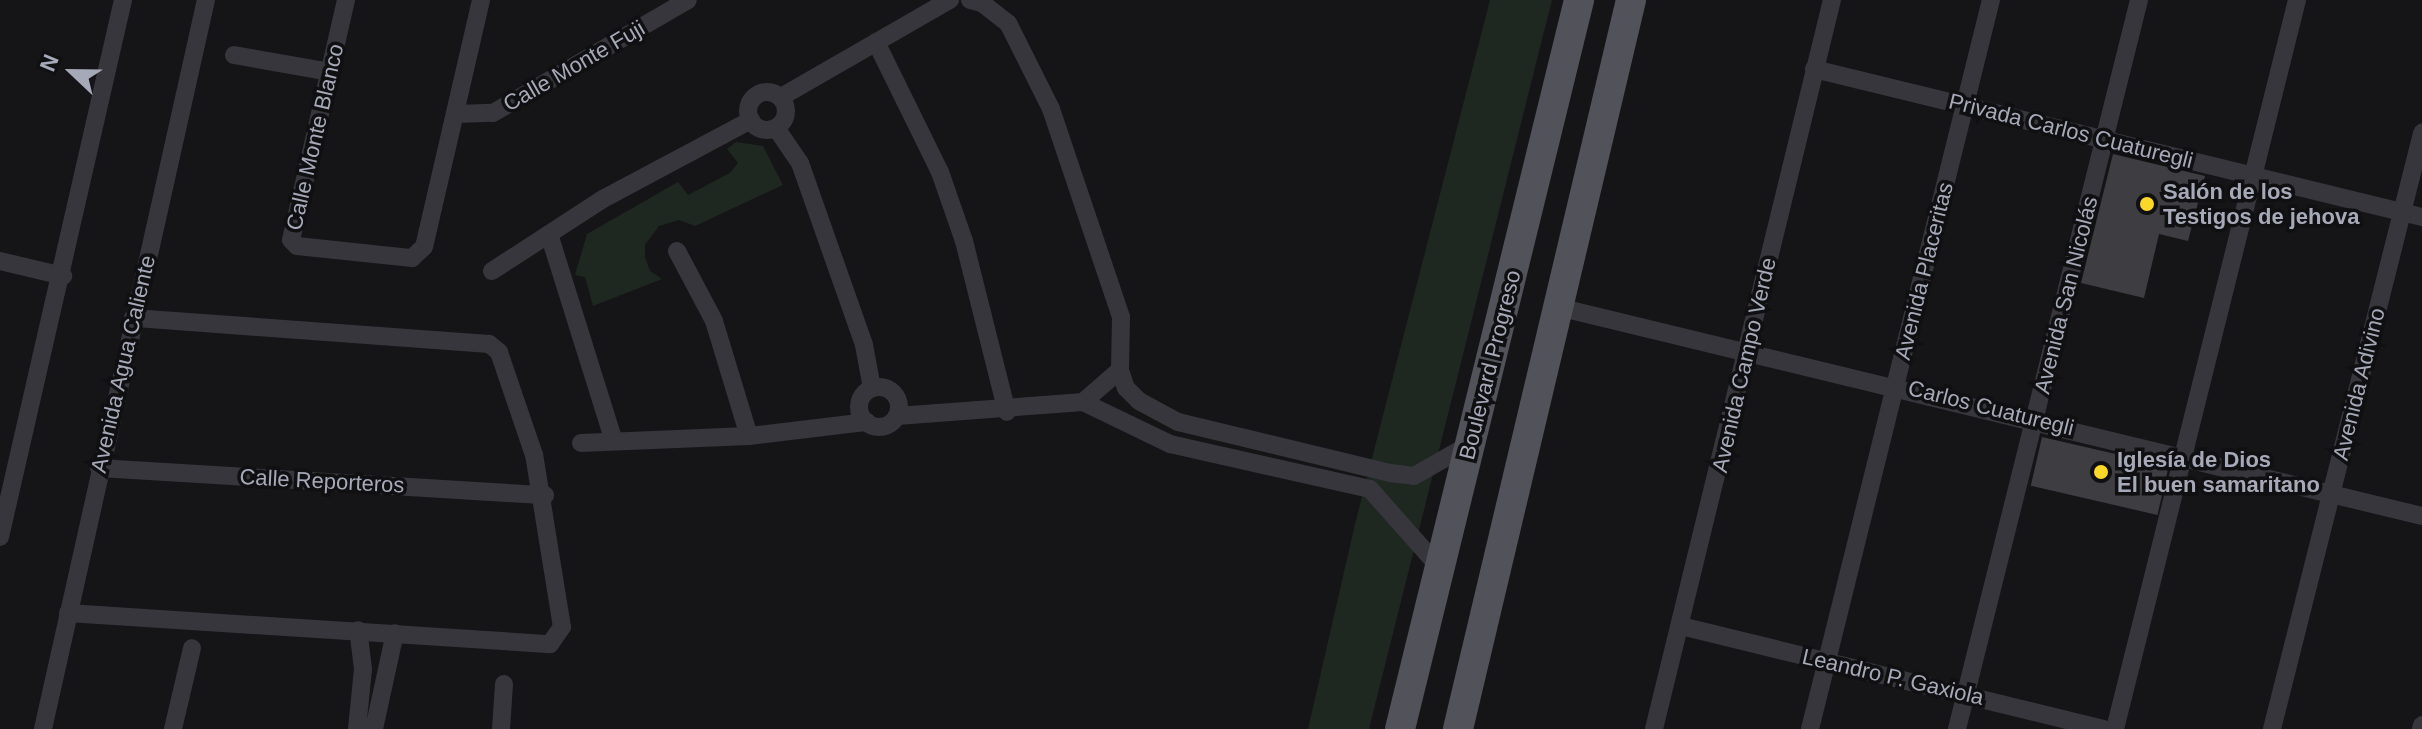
<!DOCTYPE html>
<html>
<head>
<meta charset="utf-8">
<style>
  body { margin:0 }
  #map { position:relative; width:2422px; height:729px; overflow:hidden; background:#151517; font-family:Helvetica,sans-serif }
  div>[style] { position:absolute }
  .green>* { inset:0; background:#1f2721 }
  .building>* { inset:0; background:#3d3d42; transform-origin:0 0 }
  .street>* { height:18px; margin:-9px; padding:0 9px; transform-origin:9px; border-radius:9px; background:#36363c }
  .street>.ring { margin:-9px; padding:0; box-sizing:content-box; background:none; border:18px solid #36363c; border-radius:50% }
  .primary>* { height:30px; margin:-15px; padding:0 15px; transform-origin:15px; border-radius:15px; background:#52525b }
  .dots>* { width:22px; height:22px; translate:-50% -50%; box-sizing:border-box; border:4px solid #101012; border-radius:50% }
  span { translate:-50% -50%; white-space:nowrap; text-align:center; line-height:1.15; -webkit-text-stroke:7px #101012; paint-order:stroke }
  .street-label { font-size:22px; color:#a6a9b8 }
  .poi-label { font-size:22px; color:#a6a9b8; font-weight:700 }
  .left { translate:0 -50%; text-align:left }
  .north { position:absolute; left:32px; top:32px; width:80px; height:80px; -webkit-text-stroke:6px #101012; paint-order:stroke; rotate:292deg; font-size:22px; font-weight:700; line-height:32px; text-align:center; color:#a6a9b8 }
  .north::after { content:''; display:block; margin:auto; width:28px; height:36px; background:#a6a9b8; clip-path:polygon(50% 0,100% 100%,50% 72%,0 100%) }
</style>
</head>
<body>
<div id="map">
  <div class="green">
    <i style="clip-path:polygon(1490px 0,1552px 0,1369px 729px,1308px 729px,1355px 524px)"></i>
    <i style="clip-path:polygon(736px 142px,763px 146px,783px 185px,695px 226px,679px 220px,659px 226px,645px 245px,645px 257px,650px 271px,662px 279px,593px 306px,585px 277px,575px 275px,587px 234px,678px 182px,688px 195px,730px 173px,738px 163px,727px 149px)"></i>
  </div>
  <div class="building">
    <i style="clip-path:polygon(2113px 154px,2205px 176px,2188px 241px,2159px 234px,2144px 298px,2081px 283px)"></i>
    <i style="left:2042px;top:437px;width:130px;height:50px;rotate:13deg"></i>
  </div>
  <div class="street">
    <i style="left:346px;top:0;width:246px;rotate:102.9deg"></i>
    <i style="left:291px;top:240px;width:8px;rotate:45deg"></i>
    <i style="left:297px;top:246px;width:116px;rotate:6deg"></i>
    <i style="left:412px;top:258px;width:16px;rotate:-43deg"></i>
    <i style="left:424px;top:247px;width:253px;rotate:-77deg"></i>
    <i style="left:970px;top:0;width:12px;rotate:14deg"></i>
    <i style="left:982px;top:3px;width:33px;rotate:38deg"></i>
    <i style="left:1008px;top:23px;width:96px;rotate:63.4deg"></i>
    <i style="left:1051px;top:109px;width:219px;rotate:71.4deg"></i>
    <i style="left:1121px;top:317px;width:53px;rotate:91.1deg"></i>
    <i style="left:1120px;top:370px;width:19px;rotate:72deg"></i>
    <i style="left:1126px;top:388px;width:18px;rotate:45deg"></i>
    <i style="left:1139px;top:401px;width:44px;rotate:28.3deg"></i>
    <i style="left:1178px;top:422px;width:218px;rotate:13.5deg"></i>
    <i style="left:1390px;top:473px;width:24px;rotate:7deg"></i>
    <i style="left:1414px;top:476px;width:64px;rotate:-29.7deg"></i>
    <i style="left:876px;top:42px;width:145px;rotate:63.8deg"></i>
    <i style="left:940px;top:172px;width:73px;rotate:70.8deg"></i>
    <i style="left:964px;top:241px;width:176px;rotate:75.9deg"></i>
    <i style="left:234px;top:55px;width:97px;rotate:10deg"></i>
    <i style="left:1814px;top:69px;width:626px;rotate:13.68deg"></i>
    <i class="ring" style="left:748px;top:92px;width:20px;height:20px"></i>
    <i style="left:781px;top:97px;width:195px;rotate:-29.9deg"></i>
    <i style="left:455px;top:114px;width:38px;rotate:-2deg"></i>
    <i style="left:493px;top:113px;width:225px;rotate:-30.1deg"></i>
    <i style="left:776px;top:128px;width:42px;rotate:55.6deg"></i>
    <i style="left:800px;top:163px;width:193px;rotate:70.6deg"></i>
    <i style="left:864px;top:345px;width:44px;rotate:79.5deg"></i>
    <i style="left:549px;top:234px;width:217px;rotate:72.6deg"></i>
    <i style="left:677px;top:251px;width:79px;rotate:62.1deg"></i>
    <i style="left:714px;top:321px;width:120px;rotate:73.1deg"></i>
    <i style="left:0;top:261px;width:65px;rotate:13.4deg"></i>
    <i style="left:492px;top:271px;width:132px;rotate:-33deg"></i>
    <i style="left:603px;top:199px;width:168px;rotate:-28.1deg"></i>
    <i style="left:1558px;top:307px;width:889px;rotate:13.6deg"></i>
    <i class="ring" style="left:859px;top:387px;width:22px;height:22px"></i>
    <i style="left:1083px;top:402px;width:97px;rotate:25.8deg"></i>
    <i style="left:1170px;top:444px;width:205px;rotate:12.7deg"></i>
    <i style="left:1370px;top:489px;width:106px;rotate:48.5deg"></i>
    <i style="left:897px;top:416px;width:187px;rotate:-4.3deg"></i>
    <i style="left:1083px;top:402px;width:49px;rotate:-40.9deg"></i>
    <i style="left:581px;top:443px;width:168px;rotate:-2.4deg"></i>
    <i style="left:749px;top:436px;width:119px;rotate:-6.8deg"></i>
    <i style="left:99px;top:468px;width:447px;rotate:3.5deg"></i>
    <i style="left:0;top:537px;width:551px;rotate:-77.1deg"></i>
    <i style="left:68px;top:613px;width:483px;rotate:3.7deg"></i>
    <i style="left:550px;top:644px;width:21px;rotate:-55deg"></i>
    <i style="left:562px;top:627px;width:174px;rotate:-99.2deg"></i>
    <i style="left:534px;top:455px;width:109px;rotate:-108.8deg"></i>
    <i style="left:499px;top:352px;width:13px;rotate:-141deg"></i>
    <i style="left:489px;top:344px;width:357px;rotate:-175.8deg"></i>
    <i style="left:1681px;top:626px;width:435px;rotate:13.7deg"></i>
    <i style="left:43px;top:729px;width:747px;rotate:-77.4deg"></i>
    <i style="left:173px;top:729px;width:83px;rotate:-76.8deg"></i>
    <i style="left:357px;top:729px;width:60px;rotate:-84.3deg"></i>
    <i style="left:363px;top:669px;width:39px;rotate:-97deg"></i>
    <i style="left:374px;top:729px;width:98px;rotate:-77.7deg"></i>
    <i style="left:501px;top:729px;width:45px;rotate:-86.2deg"></i>
    <i style="left:1654px;top:729px;width:750px;rotate:-76.28deg"></i>
    <i style="left:1810px;top:729px;width:751px;rotate:-76.06deg"></i>
    <i style="left:1957px;top:729px;width:751px;rotate:-75.98deg"></i>
    <i style="left:2115px;top:729px;width:751px;rotate:-75.98deg"></i>
    <i style="left:2272px;top:729px;width:615px;rotate:-75.87deg"></i>
    <i style="left:2421px;top:729px;width:4px;rotate:-76deg"></i>
  </div>
  <div class="primary">
    <i style="left:1400px;top:729px;width:751px;rotate:-76.2deg"></i>
    <i style="left:1458px;top:729px;width:749px;rotate:-76.65deg"></i>
  </div>
  <div class="dots">
    <i style="left:2147px;top:204px;background:#fbd729"></i>
    <i style="left:2101px;top:472px;background:#fbd729"></i>
  </div>
  <div class="street-label">
    <span style="left:574px;top:66px;rotate:-30deg">Calle Monte Fuji</span>
    <span style="left:2071px;top:131px;rotate:14deg">Privada Carlos Cuaturegli</span>
    <span style="left:315px;top:137px;rotate:-77deg">Calle Monte Blanco</span>
    <span style="left:1924px;top:271px;rotate:-76deg">Avenida Placeritas</span>
    <span style="left:2066px;top:295px;rotate:-76deg">Avenida San Nicolás</span>
    <span style="left:123px;top:364px;rotate:-77deg">Avenida Agua Caliente</span>
    <span style="left:1490px;top:365px;rotate:-76deg">Boulevard Progreso</span>
    <span style="left:1744px;top:365px;rotate:-77deg">Avenida Campo Verde</span>
    <span style="left:2359px;top:384px;rotate:-76deg">Avenida Adivino</span>
    <span style="left:1991px;top:408px;rotate:14deg">Carlos Cuaturegli</span>
    <span style="left:322px;top:481px;rotate:3deg">Calle Reporteros</span>
    <span style="left:1893px;top:677px;rotate:13deg">Leandro P. Gaxiola</span>
  </div>
  <div class="poi-label">
    <span class="left" style="left:2163px;top:204px">Salón de los<br>Testigos de jehova</span>
    <span class="left" style="left:2117px;top:472px">Iglesía de Dios<br>El buen samaritano</span>
  </div>
  <div class="north">N</div>
</div>
</body>
</html>
